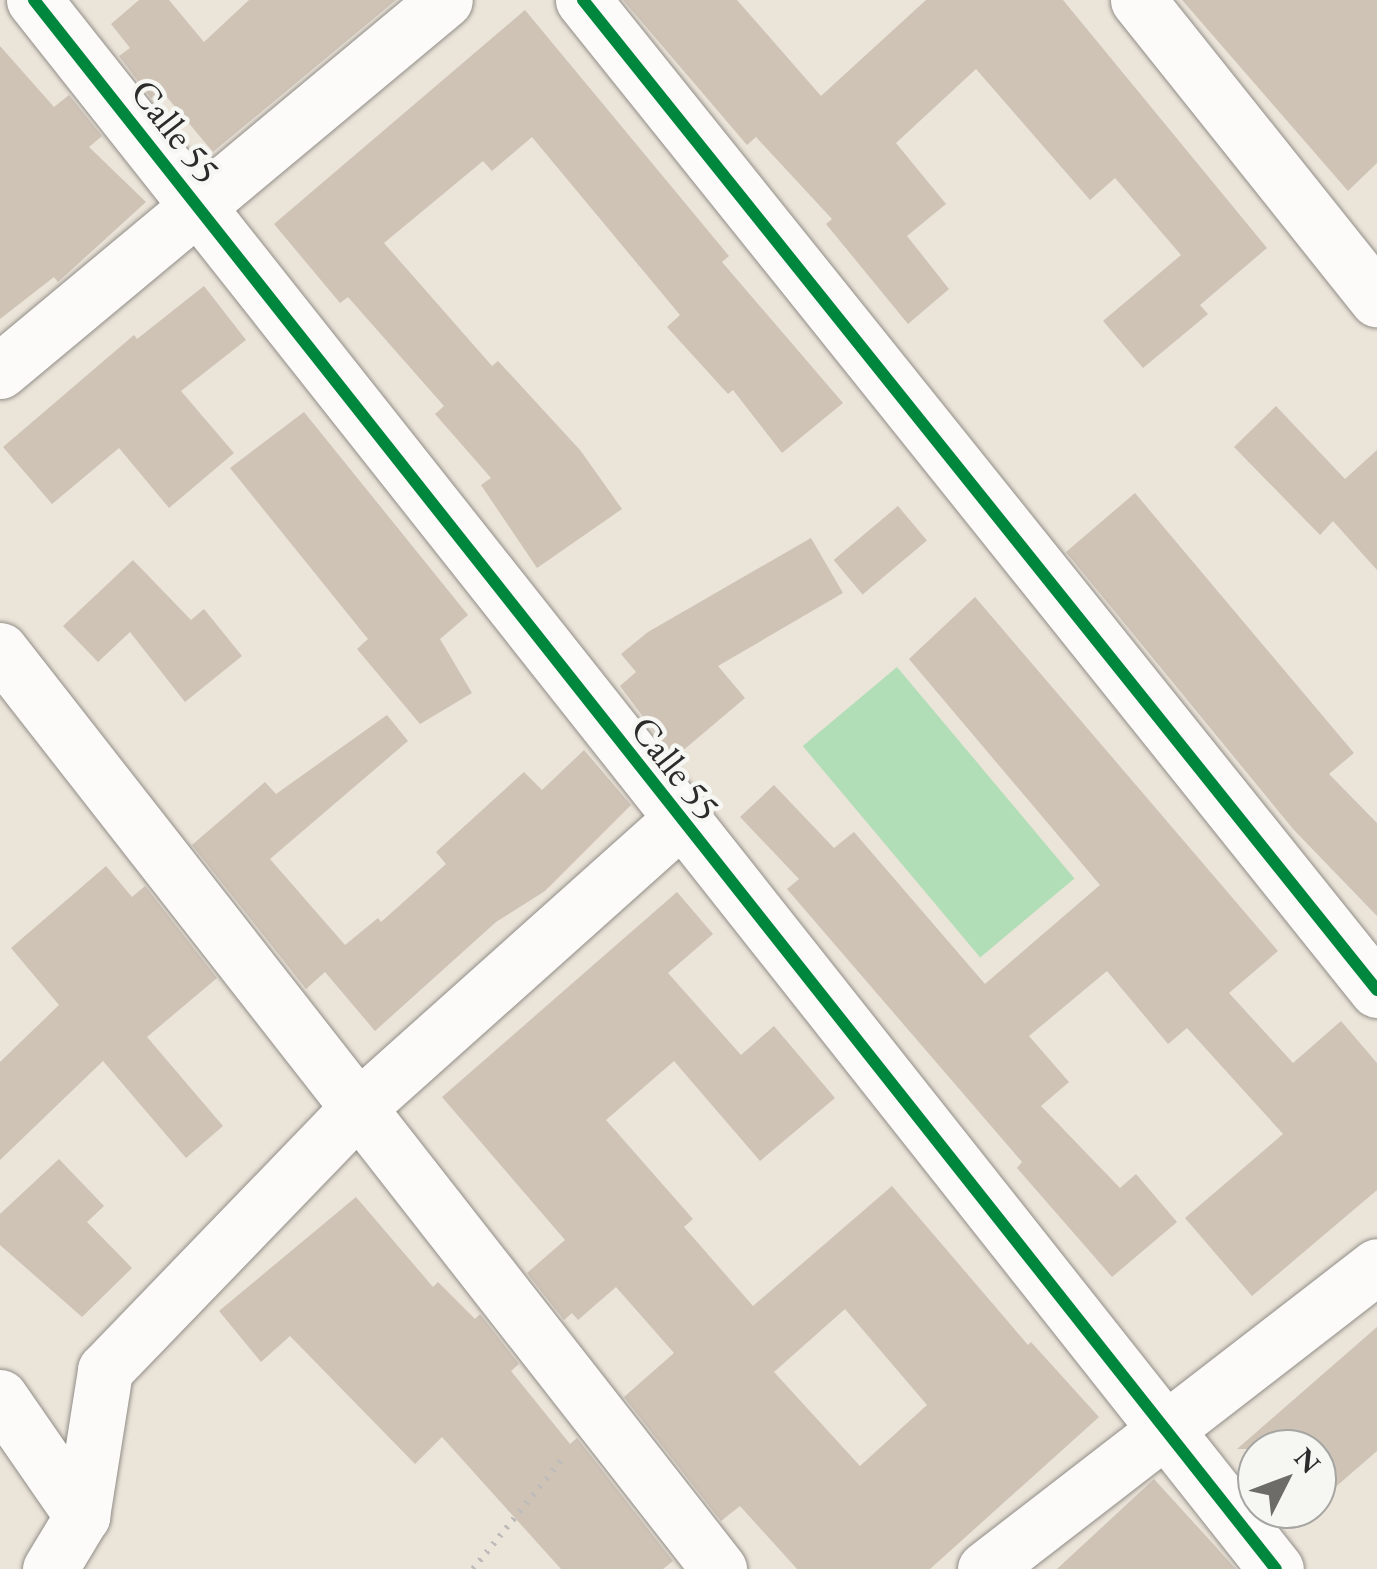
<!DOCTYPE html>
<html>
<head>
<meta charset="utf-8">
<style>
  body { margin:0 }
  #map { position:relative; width:1377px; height:1569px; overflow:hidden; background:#ebe4d9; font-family:"EB Garamond",serif }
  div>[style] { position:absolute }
  .green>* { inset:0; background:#b2deb7; transform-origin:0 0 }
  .building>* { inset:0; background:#cfc3b6; transform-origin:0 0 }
  .path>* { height:6px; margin-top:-3px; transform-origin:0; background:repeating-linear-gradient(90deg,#bdbcba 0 2.5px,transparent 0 10.5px) }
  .roads { filter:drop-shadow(0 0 2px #918e88) drop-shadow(0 0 2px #918e88) }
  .minor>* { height:55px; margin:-27.5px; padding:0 27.5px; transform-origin:27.5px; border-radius:27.5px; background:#fcfbf9 }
  .cycleway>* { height:12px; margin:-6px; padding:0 6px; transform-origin:6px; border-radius:6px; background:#00873e }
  span { translate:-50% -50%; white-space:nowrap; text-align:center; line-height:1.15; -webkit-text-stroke:9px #f6f6f2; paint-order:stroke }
  .street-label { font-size:38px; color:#2b2b2b }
  .north { position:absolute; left:1237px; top:1429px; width:100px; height:100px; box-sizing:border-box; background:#f6f6f2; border:2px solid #a5a5a2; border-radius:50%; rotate:48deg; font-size:28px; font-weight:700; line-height:40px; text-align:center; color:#2b2b2b }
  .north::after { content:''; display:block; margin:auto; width:35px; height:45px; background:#6e6c68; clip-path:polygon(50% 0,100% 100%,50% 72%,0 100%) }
</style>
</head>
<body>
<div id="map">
  <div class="green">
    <i style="left:897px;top:667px;width:276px;height:123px;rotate:50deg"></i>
  </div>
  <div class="building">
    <i style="clip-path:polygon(139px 0,169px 0,204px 42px,249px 0,396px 0,213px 152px,161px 90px,151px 98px,119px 56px,130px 48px,111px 24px)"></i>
    <i style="clip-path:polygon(623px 0,737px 0,821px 96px,926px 0,1063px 0,1267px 248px,1200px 305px,1208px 314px,1143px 368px,1103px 321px,1181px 255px,1115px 178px,1090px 200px,976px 69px,896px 143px,946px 204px,907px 236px,949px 289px,908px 324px,826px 224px,832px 219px,756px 137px,747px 145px)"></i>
    <i style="clip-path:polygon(1182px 0,1377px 0,1377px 163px,1348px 191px)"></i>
    <i style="clip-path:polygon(525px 10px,729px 256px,722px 262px,843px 403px,782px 453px,733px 390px,728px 394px,667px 327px,680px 315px,532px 137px,492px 171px,483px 161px,384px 243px,492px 366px,498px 361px,580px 450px,622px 509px,537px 568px,481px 485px,491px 478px,435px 414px,444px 406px,348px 297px,340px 303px,274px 224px)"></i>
    <i style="clip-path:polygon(0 46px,54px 107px,69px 95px,102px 136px,89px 147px,146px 202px,58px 282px,54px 277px,0 319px)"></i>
    <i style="clip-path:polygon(204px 286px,246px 340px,181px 391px,234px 453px,169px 508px,119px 448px,52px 504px,3px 447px,134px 335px,137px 339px)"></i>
    <i style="clip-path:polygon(1276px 406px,1345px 479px,1377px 450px,1377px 570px,1333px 521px,1320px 535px,1234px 447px)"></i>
    <i style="clip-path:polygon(304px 412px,468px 615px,440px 639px,472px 693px,420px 724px,357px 649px,368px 639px,230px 468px)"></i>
    <i style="clip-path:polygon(1135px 493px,1354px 753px,1329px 774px,1377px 823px,1377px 916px,1293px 829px,1066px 552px)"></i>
    <i style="left:898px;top:506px;width:45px;height:84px;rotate:50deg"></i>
    <i style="clip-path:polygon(811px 538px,843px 593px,718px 666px,745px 698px,674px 758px,620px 686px,636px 672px,621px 654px,648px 632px)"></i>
    <i style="clip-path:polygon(133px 560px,191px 620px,204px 609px,242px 656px,185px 702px,130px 632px,98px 662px,63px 626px)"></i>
    <i style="clip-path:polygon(975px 597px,1278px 951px,1229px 993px,1293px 1063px,1341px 1021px,1377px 1063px,1377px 1190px,1252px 1296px,1185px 1218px,1283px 1134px,1187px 1028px,1168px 1044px,1107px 971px,1029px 1036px,1069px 1082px,1041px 1106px,1120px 1188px,1136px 1174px,1177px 1222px,1112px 1277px,1017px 1168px,1022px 1162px,787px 889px,799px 879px,740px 817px,774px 785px,834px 848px,854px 832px,985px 984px,1100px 885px,909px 659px)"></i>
    <i style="clip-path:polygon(387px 715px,408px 741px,270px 859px,345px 945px,378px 918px,381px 922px,446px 864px,436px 852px,524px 772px,542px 790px,584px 750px,631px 805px,545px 891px,496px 922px,375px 1031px,325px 972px,306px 989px,192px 845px,265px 782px,276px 794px)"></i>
    <i style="clip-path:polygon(106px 866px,132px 897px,145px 886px,217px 978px,147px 1037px,223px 1126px,186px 1158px,103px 1061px,0 1160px,0 1062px,59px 1005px,11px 948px)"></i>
    <i style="clip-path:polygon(evenodd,677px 892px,713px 934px,668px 973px,741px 1055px,774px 1026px,835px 1098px,760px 1161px,674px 1061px,606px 1120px,693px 1219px,684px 1227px,753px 1306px,892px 1186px,1028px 1345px,1031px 1342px,1099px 1417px,930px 1569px,797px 1569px,740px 1506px,721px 1521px,624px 1397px,674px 1353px,616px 1287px,578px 1320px,572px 1313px,564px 1320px,527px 1273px,565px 1240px,442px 1097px,677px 892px,845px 1309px,927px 1405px,860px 1466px,774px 1372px,845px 1309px)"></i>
    <i style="clip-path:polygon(59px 1159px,104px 1206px,87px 1222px,132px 1268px,82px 1317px,0 1245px,0 1214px)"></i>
    <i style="clip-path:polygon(356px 1197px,433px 1287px,438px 1282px,475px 1319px,480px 1314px,519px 1364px,511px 1371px,570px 1444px,577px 1438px,673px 1561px,663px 1569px,561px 1569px,442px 1437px,415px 1464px,290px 1336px,261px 1362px,219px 1311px)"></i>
    <i style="clip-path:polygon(1377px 1327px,1377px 1451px,1317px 1503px,1317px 1449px,1237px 1449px)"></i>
    <i style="clip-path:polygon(1154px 1479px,1236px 1569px,1057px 1569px)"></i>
  </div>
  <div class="path">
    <i style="left:473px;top:1569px;width:144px;rotate:-50.9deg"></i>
  </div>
  <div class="roads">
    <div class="minor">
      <i style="left:34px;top:0;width:2001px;rotate:51.64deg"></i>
      <i style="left:583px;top:0;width:1269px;rotate:51.27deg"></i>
      <i style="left:1138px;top:0;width:383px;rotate:51.4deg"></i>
      <i style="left:0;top:371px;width:579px;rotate:-39.82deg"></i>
      <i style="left:0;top:650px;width:1167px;rotate:51.96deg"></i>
      <i style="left:0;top:1397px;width:145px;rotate:55.4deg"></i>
      <i style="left:50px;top:1569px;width:62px;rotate:-58.9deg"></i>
      <i style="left:82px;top:1516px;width:148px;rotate:-81deg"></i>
      <i style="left:105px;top:1370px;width:366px;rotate:-46deg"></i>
      <i style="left:359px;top:1107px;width:429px;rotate:-41.8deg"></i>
      <i style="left:985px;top:1569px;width:495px;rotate:-37.7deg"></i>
    </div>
  </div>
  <div class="cycleway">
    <i style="left:34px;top:0;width:2001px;rotate:51.64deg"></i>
    <i style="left:583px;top:0;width:1269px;rotate:51.27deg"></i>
  </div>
  <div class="street-label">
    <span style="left:176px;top:131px;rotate:52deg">Calle 55</span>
    <span style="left:676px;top:768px;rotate:52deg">Calle 55</span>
  </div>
  <div class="north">N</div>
</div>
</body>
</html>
